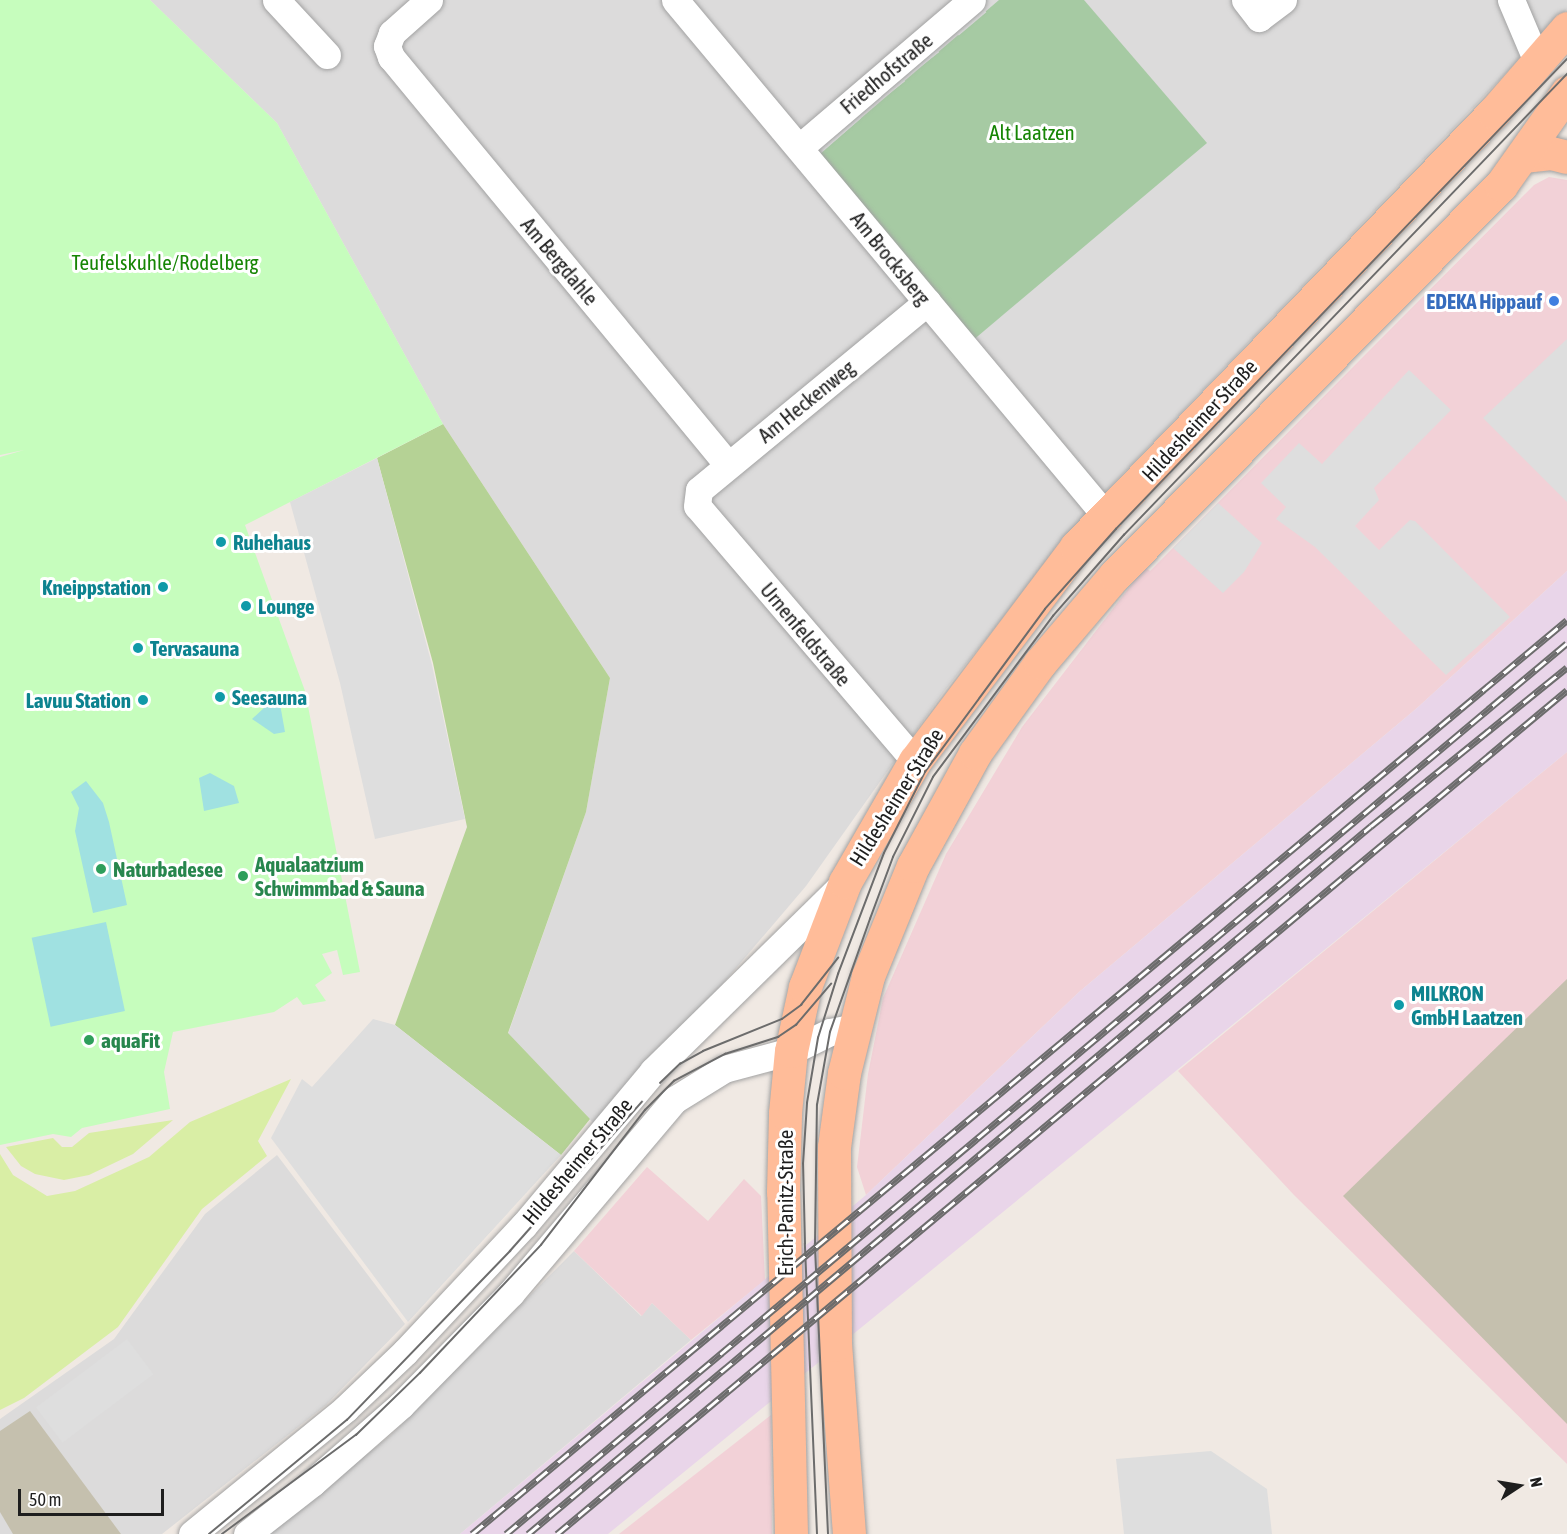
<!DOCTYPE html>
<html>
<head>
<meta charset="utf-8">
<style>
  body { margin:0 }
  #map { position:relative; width:1567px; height:1534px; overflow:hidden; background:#f0e9e3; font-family:"Asap Condensed",sans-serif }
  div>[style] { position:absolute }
  .residential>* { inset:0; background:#dcdbdb }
  .commercial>* { inset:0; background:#f2d1d7 }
  .industrial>* { inset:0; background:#e9d5e9 }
  .construction>* { inset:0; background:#c5c0ae }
  .grass>* { inset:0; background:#d9eea5 }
  .forest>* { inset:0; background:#b5d295 }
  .cemetery>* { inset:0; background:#a6caa3 }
  .park>* { inset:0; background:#c6fdbd }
  .parking>* { inset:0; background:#dedede; transform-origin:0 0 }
  .water>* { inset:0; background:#a0e1e1; transform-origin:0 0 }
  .roads { filter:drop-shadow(0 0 2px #a2a2a2) drop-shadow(0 0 2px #a2a2a2) }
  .minor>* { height:27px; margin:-13.5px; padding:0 13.5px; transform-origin:13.5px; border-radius:13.5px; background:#fff }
  .major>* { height:33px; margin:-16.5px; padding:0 16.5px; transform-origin:16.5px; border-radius:16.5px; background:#ffbc99 }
  .tram>* { height:1.5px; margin:-0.75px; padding:0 0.75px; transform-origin:0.75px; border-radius:0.75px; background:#6c6c6c }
  .rail>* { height:7px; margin-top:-3.5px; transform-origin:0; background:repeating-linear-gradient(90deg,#fff 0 14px,#6c6c6c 0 28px); box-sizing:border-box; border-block:2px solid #6c6c6c }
  .dots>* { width:16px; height:16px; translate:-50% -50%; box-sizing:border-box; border:3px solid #fff; border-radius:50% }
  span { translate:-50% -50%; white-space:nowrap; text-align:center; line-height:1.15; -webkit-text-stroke:6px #fff; paint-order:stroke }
  .street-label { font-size:21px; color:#1e1e1e }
  .park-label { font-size:21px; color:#168504 }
  .shop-label { font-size:21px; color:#366cbe; font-weight:700 }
  .right { translate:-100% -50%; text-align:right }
  .culture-label { font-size:21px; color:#0d838f; font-weight:700 }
  .left { translate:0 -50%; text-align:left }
  .leisure-label { font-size:21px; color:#27864d; font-weight:700 }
  .north { position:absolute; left:1489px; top:1456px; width:60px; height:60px; -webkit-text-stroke:4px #fff; paint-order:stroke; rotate:78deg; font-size:16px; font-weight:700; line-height:24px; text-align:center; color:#1e1e1e }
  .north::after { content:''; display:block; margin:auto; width:21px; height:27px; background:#1e1e1e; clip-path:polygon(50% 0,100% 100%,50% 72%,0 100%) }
  .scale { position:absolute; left:18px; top:1489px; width:146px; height:27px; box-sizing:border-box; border:3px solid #1e1e1e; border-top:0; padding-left:8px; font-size:18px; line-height:21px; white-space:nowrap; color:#1e1e1e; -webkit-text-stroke:4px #fff; paint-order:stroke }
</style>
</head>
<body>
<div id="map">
  <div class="residential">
    <i style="clip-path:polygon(150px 0,1567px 0,1567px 9px,1095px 503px,945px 690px,806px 886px,599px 1129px,508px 1034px,586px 812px,610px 678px,443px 424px,277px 123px)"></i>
    <i style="clip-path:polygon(277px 1155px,405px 1324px,326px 1405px,162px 1534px,0 1534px,0 1419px,114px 1339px,205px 1214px)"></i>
    <i style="clip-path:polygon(574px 1251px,641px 1316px,652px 1303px,691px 1340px,460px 1534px,267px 1534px,391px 1435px)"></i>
  </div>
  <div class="commercial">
    <i style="clip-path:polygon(1549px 177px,1567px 180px,1567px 571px,1417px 708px,1079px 992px,866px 1195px,857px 1167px,868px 1074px,883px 998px,946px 854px,1022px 727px,1145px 567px,1150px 571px,1534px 185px)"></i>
    <i style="clip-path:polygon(1567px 752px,1567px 1464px,1294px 1195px,1178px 1071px)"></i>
    <i style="clip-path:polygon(647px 1167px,708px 1221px,744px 1179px,761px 1196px,765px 1280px,691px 1340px,652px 1303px,642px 1316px,574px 1251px)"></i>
    <i style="clip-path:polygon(771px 1415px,772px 1534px,619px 1534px)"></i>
  </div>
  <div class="industrial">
    <i style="clip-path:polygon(1567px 571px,1567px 752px,608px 1534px,460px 1534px,866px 1195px,1079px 992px,1417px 708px)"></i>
  </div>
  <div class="construction">
    <i style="clip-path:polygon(1567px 979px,1567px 1424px,1343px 1196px)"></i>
    <i style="clip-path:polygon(30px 1411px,121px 1534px,13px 1534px,0 1512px,0 1431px)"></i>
  </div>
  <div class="grass">
    <i style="clip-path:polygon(291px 1079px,258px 1141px,267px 1156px,202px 1209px,118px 1327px,24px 1398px,0 1410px,0 1154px,13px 1175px,47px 1196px,75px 1191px,149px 1157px,190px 1122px)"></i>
    <i style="clip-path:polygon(173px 1120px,133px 1154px,89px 1175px,64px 1180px,35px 1174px,21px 1166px,6px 1147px,53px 1138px,62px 1147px,72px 1147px,89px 1133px)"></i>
  </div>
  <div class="forest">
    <i style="clip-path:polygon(443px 424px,610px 678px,586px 812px,508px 1033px,590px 1119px,561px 1155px,395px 1025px,467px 827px,433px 663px,377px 458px)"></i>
  </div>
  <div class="cemetery">
    <i style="clip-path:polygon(999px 0,1084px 0,1207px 143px,965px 347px,811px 161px)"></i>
  </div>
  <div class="park">
    <i style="clip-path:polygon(0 0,150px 0,277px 123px,443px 424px,245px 525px,305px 691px,360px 972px,343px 975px,337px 950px,322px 954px,332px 973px,315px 985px,326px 1001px,303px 1005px,297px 997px,274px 1012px,173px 1032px,164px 1072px,170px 1109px,82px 1128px,71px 1137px,53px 1134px,0 1145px,0 457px,24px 450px,0 455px)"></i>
  </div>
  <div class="parking">
    <i style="left:976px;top:0;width:16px;height:36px;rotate:50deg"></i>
    <i style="left:928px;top:38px;width:18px;height:35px;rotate:52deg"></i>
    <i style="left:894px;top:67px;width:18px;height:48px;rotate:52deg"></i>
    <i style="left:849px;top:105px;width:18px;height:65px;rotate:49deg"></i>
    <i style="clip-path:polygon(1567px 339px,1567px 502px,1483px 418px)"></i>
    <i style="clip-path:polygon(1409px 370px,1451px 410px,1374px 488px,1379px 500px,1355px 526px,1379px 550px,1410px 520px,1415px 521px,1510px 617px,1446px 675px,1315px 547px,1276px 519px,1286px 507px,1261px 483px,1299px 443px,1322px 464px)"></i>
    <i style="clip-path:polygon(377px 458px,432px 665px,465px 819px,375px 839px,340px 683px,290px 502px)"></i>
    <i style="clip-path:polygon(1218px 503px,1262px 543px,1244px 572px,1223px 593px,1173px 548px)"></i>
    <i style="clip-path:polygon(373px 1019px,395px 1025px,561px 1155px,408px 1322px,271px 1138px,302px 1079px,312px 1087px)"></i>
    <i style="left:127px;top:1339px;width:44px;height:114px;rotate:53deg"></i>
    <i style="clip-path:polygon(1211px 1451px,1267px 1489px,1272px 1534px,1124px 1534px,1116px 1459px)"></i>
  </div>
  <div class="water">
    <i style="clip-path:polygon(280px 704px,285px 732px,274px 734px,252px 719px,265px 707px)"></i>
    <i style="clip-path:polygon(210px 773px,234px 786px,239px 803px,204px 811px,199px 778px)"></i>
    <i style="clip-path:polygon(86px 781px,103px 803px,109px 822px,127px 905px,93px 913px,75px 831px,79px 808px,71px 792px)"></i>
    <i style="left:106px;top:922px;width:91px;height:76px;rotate:78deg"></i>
  </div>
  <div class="roads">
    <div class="minor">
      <i style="left:276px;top:0;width:75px;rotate:47.2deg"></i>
      <i style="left:429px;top:0;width:50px;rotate:138.3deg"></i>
      <i style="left:392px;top:33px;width:14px;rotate:111deg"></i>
      <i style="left:387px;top:46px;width:12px;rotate:70deg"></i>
      <i style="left:391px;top:57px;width:529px;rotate:50.44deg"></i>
      <i style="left:675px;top:0;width:672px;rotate:50.13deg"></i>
      <i style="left:1245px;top:0;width:23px;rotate:52deg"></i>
      <i style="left:1259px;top:18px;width:30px;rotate:-37deg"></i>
      <i style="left:1511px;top:0;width:64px;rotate:67deg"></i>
      <i style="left:800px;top:147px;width:226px;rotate:-40.5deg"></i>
      <i style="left:915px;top:761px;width:335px;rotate:-130.5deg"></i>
      <i style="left:697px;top:506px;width:16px;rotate:-83deg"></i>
      <i style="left:699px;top:490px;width:296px;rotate:-39.5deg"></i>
      <i style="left:192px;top:1534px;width:198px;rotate:-39.2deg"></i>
      <i style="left:345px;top:1409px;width:83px;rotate:-43.5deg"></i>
      <i style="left:405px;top:1352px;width:174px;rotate:-46.9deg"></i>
      <i style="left:524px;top:1225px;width:201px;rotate:-50deg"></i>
      <i style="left:653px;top:1071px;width:265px;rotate:-44.5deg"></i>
      <i style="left:247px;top:1534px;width:83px;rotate:-38.1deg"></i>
      <i style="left:312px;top:1483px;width:118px;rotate:-41.2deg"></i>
      <i style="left:401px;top:1405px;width:157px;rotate:-45.5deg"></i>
      <i style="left:511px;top:1293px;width:253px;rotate:-49.8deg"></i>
      <i style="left:674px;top:1100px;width:59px;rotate:-31.8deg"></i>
      <i style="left:724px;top:1069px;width:69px;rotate:-15deg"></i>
      <i style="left:791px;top:1051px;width:43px;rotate:-26deg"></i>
      <i style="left:830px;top:1032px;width:25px;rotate:-11deg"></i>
    </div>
    <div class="major">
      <i style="left:1523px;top:156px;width:28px;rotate:-6deg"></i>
      <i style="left:1551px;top:153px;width:16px;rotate:14deg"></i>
      <i style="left:791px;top:1534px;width:342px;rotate:-91.3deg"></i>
      <i style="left:783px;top:1192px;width:79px;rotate:-88.5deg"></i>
      <i style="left:785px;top:1113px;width:62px;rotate:-84.5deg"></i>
      <i style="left:791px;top:1051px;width:66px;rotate:-77.7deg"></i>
      <i style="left:805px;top:987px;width:112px;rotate:-69.1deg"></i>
      <i style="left:845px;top:882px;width:140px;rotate:-60deg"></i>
      <i style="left:915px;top:761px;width:268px;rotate:-53deg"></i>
      <i style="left:1076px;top:547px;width:603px;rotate:-46.14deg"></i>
      <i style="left:1494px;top:112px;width:111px;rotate:-49deg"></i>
      <i style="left:849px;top:1534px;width:190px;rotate:-94.2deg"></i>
      <i style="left:835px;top:1345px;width:198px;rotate:-90.3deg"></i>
      <i style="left:834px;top:1147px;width:75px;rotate:-82.3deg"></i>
      <i style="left:844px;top:1073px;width:100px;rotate:-76.1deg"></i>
      <i style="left:868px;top:976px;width:119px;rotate:-67.8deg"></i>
      <i style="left:913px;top:866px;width:129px;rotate:-61.2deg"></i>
      <i style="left:975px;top:753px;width:111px;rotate:-54.2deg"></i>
      <i style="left:1040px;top:663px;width:116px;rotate:-49.6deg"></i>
      <i style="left:1115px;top:575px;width:549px;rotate:-45.3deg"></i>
      <i style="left:1501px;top:185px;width:114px;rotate:-54.6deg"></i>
    </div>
  </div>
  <div class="tram">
    <i style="left:660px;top:1083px;width:28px;rotate:-44deg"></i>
    <i style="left:680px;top:1064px;width:26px;rotate:-29deg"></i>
    <i style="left:703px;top:1051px;width:85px;rotate:-22.1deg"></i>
    <i style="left:782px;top:1019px;width:24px;rotate:-36deg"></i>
    <i style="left:801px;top:1005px;width:60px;rotate:-51.8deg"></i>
    <i style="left:209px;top:1534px;width:179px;rotate:-39.6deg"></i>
    <i style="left:347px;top:1420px;width:235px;rotate:-46deg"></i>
    <i style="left:510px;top:1251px;width:199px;rotate:-48.5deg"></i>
    <i style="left:222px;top:1534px;width:167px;rotate:-36.5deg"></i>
    <i style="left:356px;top:1435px;width:89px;rotate:-44.1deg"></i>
    <i style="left:420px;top:1373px;width:176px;rotate:-46.6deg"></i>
    <i style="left:541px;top:1245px;width:170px;rotate:-52.4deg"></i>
    <i style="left:645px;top:1110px;width:41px;rotate:-45deg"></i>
    <i style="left:674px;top:1081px;width:58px;rotate:-27.9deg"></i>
    <i style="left:725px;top:1054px;width:56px;rotate:-17.8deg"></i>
    <i style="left:778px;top:1037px;width:22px;rotate:-34deg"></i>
    <i style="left:796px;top:1025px;width:54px;rotate:-49.5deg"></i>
    <i style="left:817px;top:1534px;width:290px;rotate:-92.4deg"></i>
    <i style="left:805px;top:1244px;width:80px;rotate:-91.4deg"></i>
    <i style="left:803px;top:1164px;width:61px;rotate:-86.2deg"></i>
    <i style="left:807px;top:1103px;width:66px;rotate:-80.4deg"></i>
    <i style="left:818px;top:1038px;width:67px;rotate:-72.6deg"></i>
    <i style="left:838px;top:974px;width:129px;rotate:-69.2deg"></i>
    <i style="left:884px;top:853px;width:91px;rotate:-63.2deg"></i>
    <i style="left:925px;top:772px;width:202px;rotate:-53.6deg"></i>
    <i style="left:1045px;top:609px;width:107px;rotate:-48.4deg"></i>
    <i style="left:1116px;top:529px;width:651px;rotate:-46.18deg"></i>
    <i style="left:828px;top:1534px;width:290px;rotate:-92.6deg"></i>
    <i style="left:815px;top:1244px;width:139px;rotate:-89.2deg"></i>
    <i style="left:817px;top:1105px;width:74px;rotate:-79.9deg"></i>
    <i style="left:830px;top:1032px;width:120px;rotate:-70.5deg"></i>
    <i style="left:870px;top:919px;width:66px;rotate:-69.6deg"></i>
    <i style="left:893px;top:857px;width:89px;rotate:-63.4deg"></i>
    <i style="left:933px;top:777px;width:201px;rotate:-53.3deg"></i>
    <i style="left:1053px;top:616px;width:108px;rotate:-48.8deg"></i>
    <i style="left:1124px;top:535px;width:639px;rotate:-46.14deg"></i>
  </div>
  <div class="rail">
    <i style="left:472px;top:1534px;width:1426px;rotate:-39.85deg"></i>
    <i style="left:506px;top:1534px;width:1385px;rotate:-40.02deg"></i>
    <i style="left:528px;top:1534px;width:1101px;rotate:-40.03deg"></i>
    <i style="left:1371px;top:826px;width:252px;rotate:-39deg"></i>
    <i style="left:557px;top:1534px;width:1316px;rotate:-39.88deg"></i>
  </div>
  <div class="dots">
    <i style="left:1554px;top:301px;background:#3f7fe0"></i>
    <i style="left:221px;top:542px;background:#0f9aa8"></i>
    <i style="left:163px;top:587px;background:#0f9aa8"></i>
    <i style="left:246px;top:606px;background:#0f9aa8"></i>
    <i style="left:138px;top:648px;background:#0f9aa8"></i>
    <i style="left:220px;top:697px;background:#0f9aa8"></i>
    <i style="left:143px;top:700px;background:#0f9aa8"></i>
    <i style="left:101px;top:869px;background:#2e9e5b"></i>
    <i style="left:243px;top:876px;background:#2e9e5b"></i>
    <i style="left:1399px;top:1005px;background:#0f9aa8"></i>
    <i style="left:89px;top:1040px;background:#2e9e5b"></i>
  </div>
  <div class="street-label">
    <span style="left:886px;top:73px;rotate:-40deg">Friedhofstraße</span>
    <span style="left:891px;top:258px;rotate:51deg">Am Brocksberg</span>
    <span style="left:560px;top:261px;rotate:50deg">Am Bergdahle</span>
    <span style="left:806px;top:401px;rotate:-39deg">Am Heckenweg</span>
    <span style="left:1199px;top:420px;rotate:-47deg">Hildesheimer Straße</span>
    <span style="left:806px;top:634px;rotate:50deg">Urnenfeldstraße</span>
    <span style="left:896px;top:797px;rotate:-58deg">Hildesheimer Straße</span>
    <span style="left:577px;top:1161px;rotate:-50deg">Hildesheimer Straße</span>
    <span style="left:785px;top:1203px;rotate:-90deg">Erich-Panitz-Straße</span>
  </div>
  <div class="park-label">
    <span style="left:1032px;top:132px">Alt Laatzen</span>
    <span style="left:165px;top:262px">Teufelskuhle/Rodelberg</span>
  </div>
  <div class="shop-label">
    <span class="right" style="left:1542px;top:301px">EDEKA Hippauf</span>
  </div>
  <div class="culture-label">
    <span class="left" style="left:233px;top:542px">Ruhehaus</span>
    <span class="right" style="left:151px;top:587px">Kneippstation</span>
    <span class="left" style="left:258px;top:606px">Lounge</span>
    <span class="left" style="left:150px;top:648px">Tervasauna</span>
    <span class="left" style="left:232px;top:697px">Seesauna</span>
    <span class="right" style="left:131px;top:700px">Lavuu Station</span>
    <span class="left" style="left:1411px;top:1005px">MILKRON<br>GmbH Laatzen</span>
  </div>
  <div class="leisure-label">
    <span class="left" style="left:255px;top:876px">Aqualaatzium<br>Schwimmbad &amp; Sauna</span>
    <span class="left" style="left:113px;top:869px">Naturbadesee</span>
    <span class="left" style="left:101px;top:1040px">aquaFit</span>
  </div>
  <div class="north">N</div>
  <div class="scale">50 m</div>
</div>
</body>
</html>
